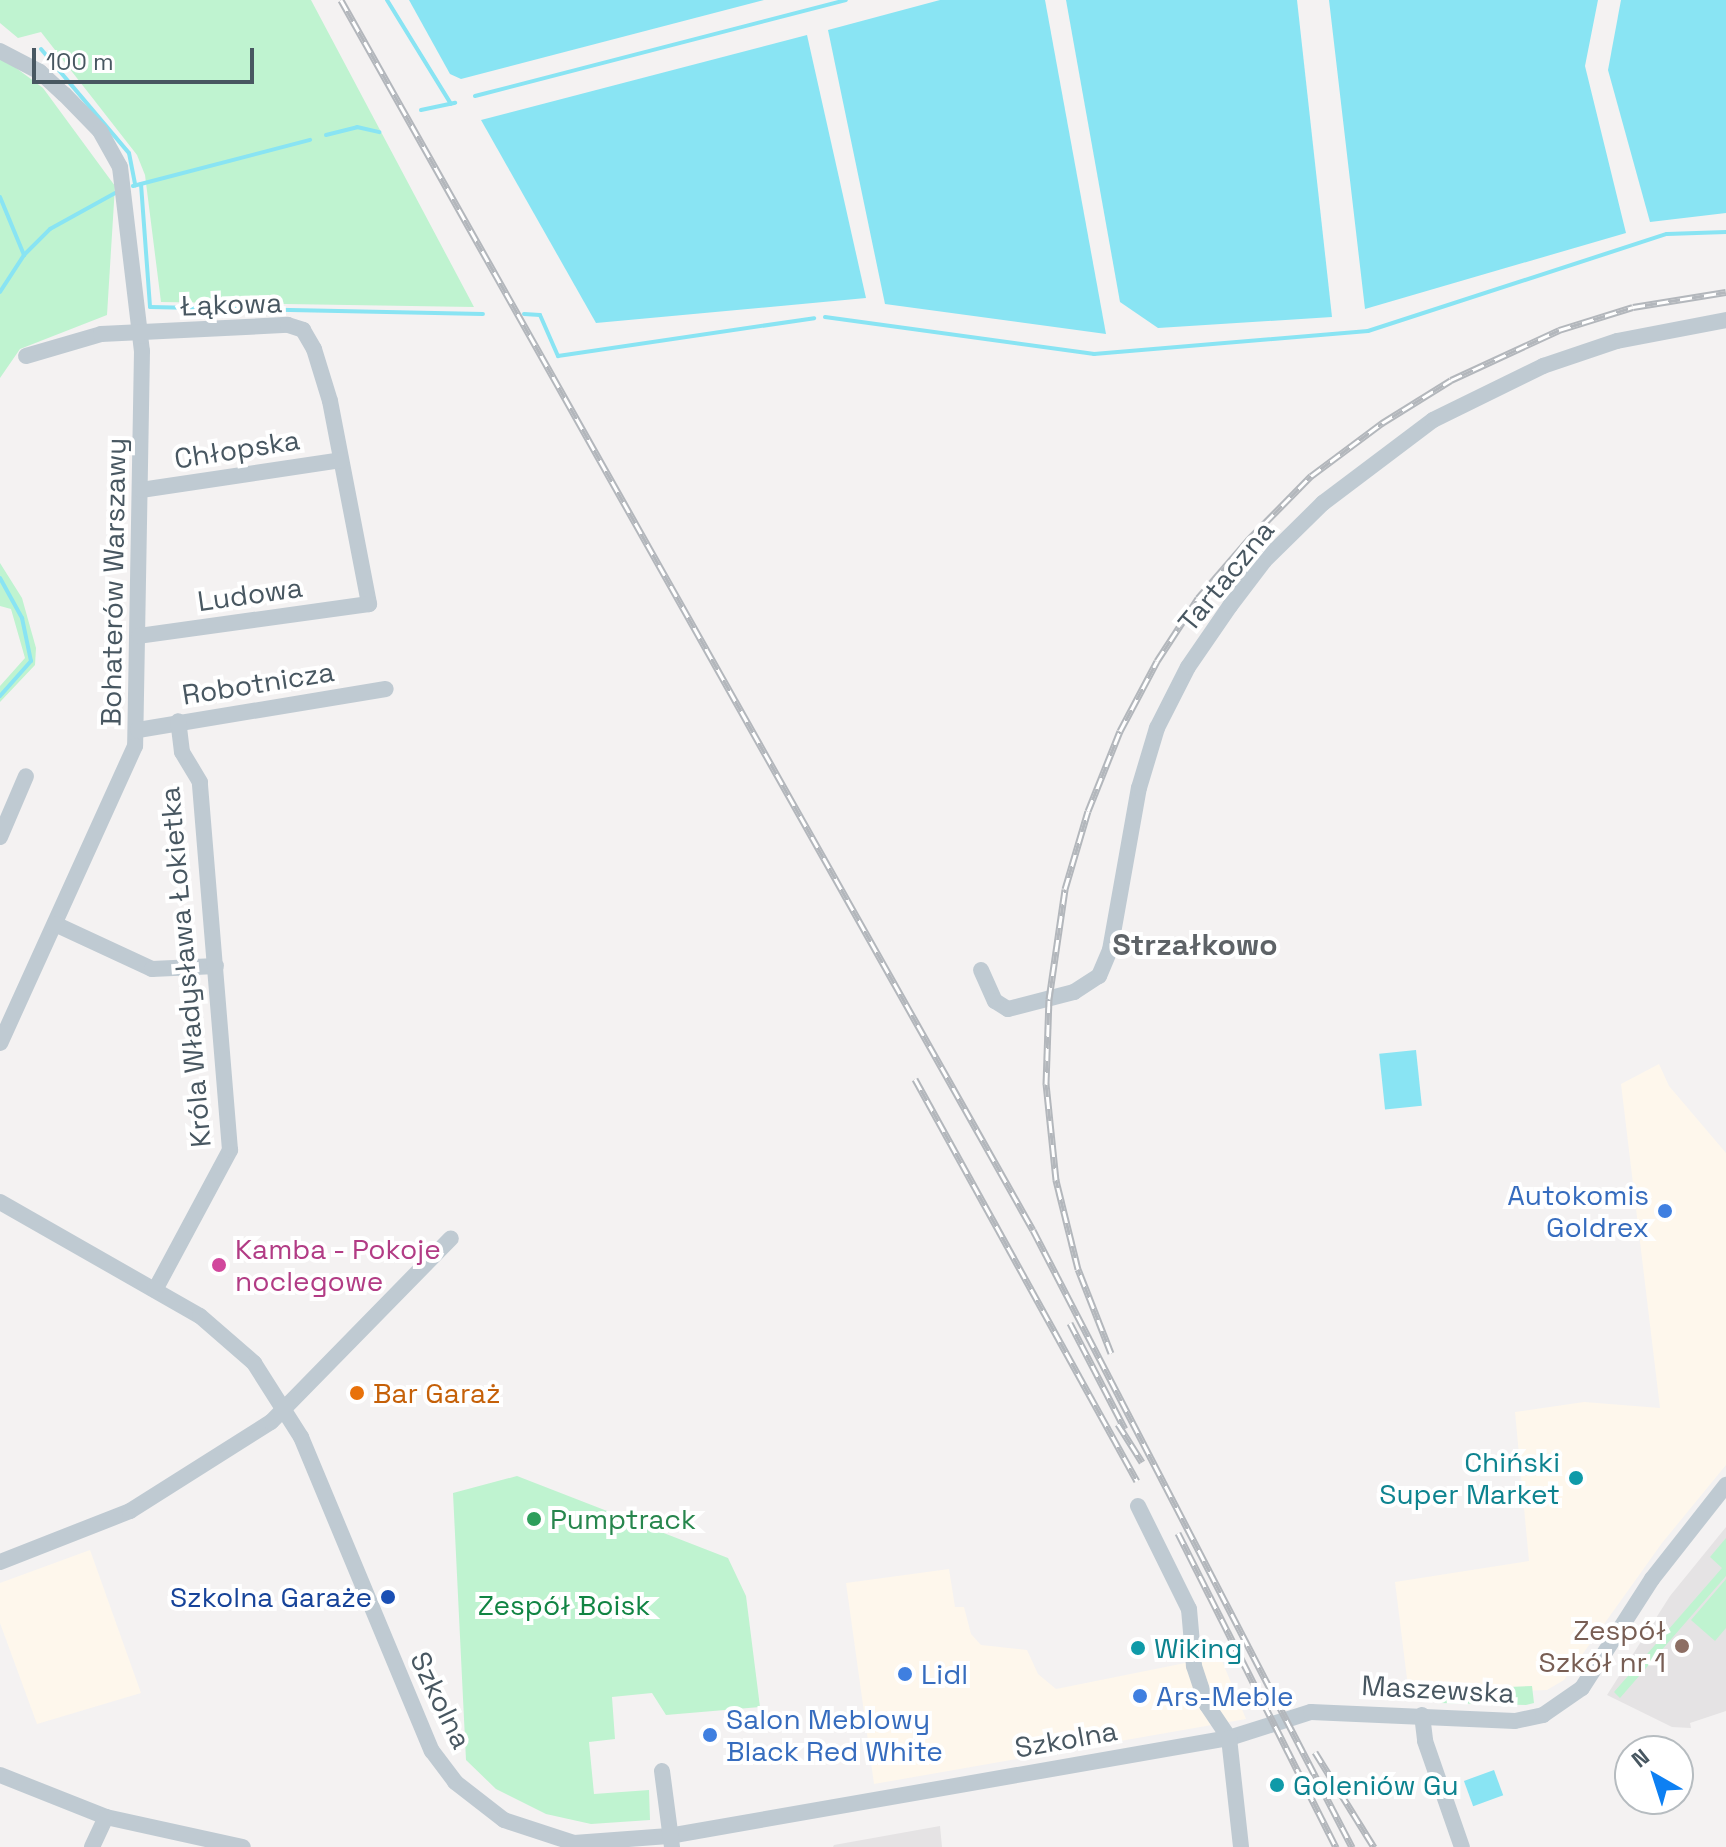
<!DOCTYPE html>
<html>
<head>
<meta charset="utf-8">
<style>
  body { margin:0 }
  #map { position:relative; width:1726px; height:1847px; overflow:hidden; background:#f4f2f2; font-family:"Space Grotesk",sans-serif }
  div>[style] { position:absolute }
  .commercial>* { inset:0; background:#fef7ec }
  .education>* { inset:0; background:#e5e3e4 }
  .green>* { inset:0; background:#bff3d0 }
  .water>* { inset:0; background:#89e4f3; transform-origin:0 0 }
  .stream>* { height:4px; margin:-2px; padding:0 2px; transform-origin:2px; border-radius:2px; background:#89e4f3 }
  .minor>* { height:16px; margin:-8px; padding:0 8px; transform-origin:8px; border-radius:8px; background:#bfcad2 }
  .rail>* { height:7px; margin-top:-3.5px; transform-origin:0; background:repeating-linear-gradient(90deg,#fff 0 12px,#b3b7bc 0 24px); box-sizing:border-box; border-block:2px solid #b3b7bc }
  .dots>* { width:22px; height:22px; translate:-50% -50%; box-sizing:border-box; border:4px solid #fff; border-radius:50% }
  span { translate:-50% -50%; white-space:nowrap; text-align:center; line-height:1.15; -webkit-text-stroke:8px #fff; paint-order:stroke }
  .street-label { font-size:28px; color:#485761 }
  .shop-label { font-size:28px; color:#366cbe }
  .right { translate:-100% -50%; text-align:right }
  .left { translate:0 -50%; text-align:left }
  .hotel-label { font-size:28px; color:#b23c85 }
  .food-label { font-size:28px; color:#c56008 }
  .culture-label { font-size:28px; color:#0d838f }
  .leisure-label { font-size:28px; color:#27864d }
  .transit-label { font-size:28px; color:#164399 }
  .park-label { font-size:28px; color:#118443 }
  .education-label { font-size:28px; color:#785e54 }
  .neighbourhood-label { font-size:30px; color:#5e6367; font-weight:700 }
  .north { position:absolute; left:1614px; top:1735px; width:80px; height:80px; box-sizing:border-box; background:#fff; border:2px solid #b6bcc0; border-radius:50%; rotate:321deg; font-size:22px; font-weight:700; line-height:32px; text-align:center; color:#485761 }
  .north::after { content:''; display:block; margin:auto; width:28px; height:36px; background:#0d80f3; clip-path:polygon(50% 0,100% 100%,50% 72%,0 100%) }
  .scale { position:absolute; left:32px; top:48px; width:222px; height:36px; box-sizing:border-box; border:4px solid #485761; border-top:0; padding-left:10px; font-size:24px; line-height:28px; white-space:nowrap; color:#485761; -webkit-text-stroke:6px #fff; paint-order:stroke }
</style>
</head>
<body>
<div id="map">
  <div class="commercial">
    <i style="clip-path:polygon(1659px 1064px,1669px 1086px,1726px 1153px,1726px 1465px,1662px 1543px,1564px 1680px,1547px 1690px,1409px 1695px,1395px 1582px,1529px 1561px,1515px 1412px,1584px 1402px,1660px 1408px,1621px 1084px)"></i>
    <i style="clip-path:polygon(90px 1550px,141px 1693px,37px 1724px,0 1623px,0 1583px)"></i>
    <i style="clip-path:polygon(949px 1569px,955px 1607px,964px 1607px,971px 1634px,981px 1645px,1027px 1650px,1038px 1674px,1056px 1689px,1220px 1656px,1246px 1719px,874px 1784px,846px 1583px)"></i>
  </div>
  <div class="education">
    <i style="clip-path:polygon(1726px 1527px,1726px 1711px,1690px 1723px,1691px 1728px,1672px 1727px,1607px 1695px,1670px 1596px)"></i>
    <i style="clip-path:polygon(940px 1826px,942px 1847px,833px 1847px,834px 1845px)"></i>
  </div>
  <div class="green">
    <i style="clip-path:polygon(0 0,311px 0,474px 307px,161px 302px,145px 175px,137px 155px,41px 32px,18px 38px,0 23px)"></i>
    <i style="clip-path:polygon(0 56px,43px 88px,115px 186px,107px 315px,20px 349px,0 378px)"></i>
    <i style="clip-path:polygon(0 563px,22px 598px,36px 648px,35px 665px,0 702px,0 686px,25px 658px,11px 609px,0 606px)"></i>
    <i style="clip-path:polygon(517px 1476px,728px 1558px,746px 1596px,760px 1707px,666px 1715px,652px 1693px,612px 1697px,615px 1739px,589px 1742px,594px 1794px,649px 1790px,650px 1820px,591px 1824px,546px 1814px,496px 1789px,466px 1760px,453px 1493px)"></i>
    <i style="clip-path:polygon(1726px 1538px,1726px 1576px,1620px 1698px,1614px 1692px,1722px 1568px,1710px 1557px)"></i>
    <i style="clip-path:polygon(1726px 1579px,1726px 1628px,1715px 1641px,1691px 1620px)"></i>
    <i style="clip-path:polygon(1532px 1686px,1534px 1703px,1526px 1705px,1440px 1703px,1440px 1690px)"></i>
  </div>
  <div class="water">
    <i style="clip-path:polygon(409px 0,764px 0,461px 79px,450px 74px)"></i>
    <i style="clip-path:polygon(940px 0,1045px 0,1106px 334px,885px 304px,828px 30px)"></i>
    <i style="clip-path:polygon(1066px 0,1297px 0,1332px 317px,1158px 328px,1120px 302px)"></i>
    <i style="clip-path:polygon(1329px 0,1598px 0,1585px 66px,1626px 233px,1365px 309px)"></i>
    <i style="clip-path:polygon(1621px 0,1726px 0,1726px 213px,1650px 222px,1608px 70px)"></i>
    <i style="clip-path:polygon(807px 35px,866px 298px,596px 323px,481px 120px)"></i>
    <i style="left:1416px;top:1050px;width:56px;height:37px;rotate:84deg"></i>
    <i style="left:1494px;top:1770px;width:27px;height:32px;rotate:70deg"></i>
  </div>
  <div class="stream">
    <i style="left:387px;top:0;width:122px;rotate:58.4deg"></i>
    <i style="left:41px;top:49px;width:136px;rotate:49.8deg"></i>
    <i style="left:129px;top:153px;width:33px;rotate:79deg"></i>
    <i style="left:475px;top:96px;width:383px;rotate:-14.5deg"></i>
    <i style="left:421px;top:110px;width:35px;rotate:-12deg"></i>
    <i style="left:326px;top:135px;width:32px;rotate:-14deg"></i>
    <i style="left:357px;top:127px;width:23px;rotate:13deg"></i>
    <i style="left:141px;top:184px;width:123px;rotate:85.8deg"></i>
    <i style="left:150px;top:307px;width:333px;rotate:1.2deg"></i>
    <i style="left:133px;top:186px;width:183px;rotate:-14.6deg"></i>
    <i style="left:0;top:197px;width:63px;rotate:67.5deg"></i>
    <i style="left:0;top:292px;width:44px;rotate:-57deg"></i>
    <i style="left:24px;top:255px;width:37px;rotate:-45deg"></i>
    <i style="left:50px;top:229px;width:77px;rotate:-28.9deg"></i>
    <i style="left:524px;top:314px;width:16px;rotate:4deg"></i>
    <i style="left:540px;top:315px;width:45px;rotate:66.3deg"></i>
    <i style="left:558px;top:356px;width:259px;rotate:-8.4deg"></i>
    <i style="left:825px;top:317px;width:272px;rotate:7.8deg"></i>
    <i style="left:1094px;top:354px;width:275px;rotate:-4.8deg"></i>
    <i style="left:1368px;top:331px;width:314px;rotate:-18deg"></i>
    <i style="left:1667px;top:234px;width:59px;rotate:-1.9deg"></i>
    <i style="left:0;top:578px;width:46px;rotate:61.2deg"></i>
    <i style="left:22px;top:618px;width:44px;rotate:78.2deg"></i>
    <i style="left:31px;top:661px;width:47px;rotate:131.5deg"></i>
  </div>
  <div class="minor">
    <i style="left:0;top:51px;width:45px;rotate:27.7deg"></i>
    <i style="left:40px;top:72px;width:33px;rotate:43deg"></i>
    <i style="left:64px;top:94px;width:52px;rotate:45.8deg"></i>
    <i style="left:100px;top:131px;width:41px;rotate:60.9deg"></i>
    <i style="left:120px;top:167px;width:185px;rotate:83.2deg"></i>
    <i style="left:142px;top:351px;width:395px;rotate:91deg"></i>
    <i style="left:135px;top:746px;width:326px;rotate:114.4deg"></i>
    <i style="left:26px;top:356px;width:78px;rotate:-16.3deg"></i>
    <i style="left:101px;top:334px;width:187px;rotate:-2.8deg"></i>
    <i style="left:288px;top:325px;width:16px;rotate:18deg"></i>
    <i style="left:303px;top:330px;width:22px;rotate:60deg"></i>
    <i style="left:314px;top:349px;width:54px;rotate:72.9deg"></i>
    <i style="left:330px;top:401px;width:207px;rotate:79.1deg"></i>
    <i style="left:369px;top:604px;width:232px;rotate:172.1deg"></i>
    <i style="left:141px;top:490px;width:202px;rotate:-8.5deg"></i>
    <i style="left:138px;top:730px;width:251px;rotate:-9.4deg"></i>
    <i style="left:0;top:837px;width:66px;rotate:-66.9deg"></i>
    <i style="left:55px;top:924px;width:107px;rotate:24.9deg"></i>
    <i style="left:152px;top:969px;width:64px;rotate:-2.7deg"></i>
    <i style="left:981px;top:970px;width:34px;rotate:66deg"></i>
    <i style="left:995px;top:1001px;width:15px;rotate:32deg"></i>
    <i style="left:1008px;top:1009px;width:68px;rotate:-14.4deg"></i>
    <i style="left:1074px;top:992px;width:30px;rotate:-33deg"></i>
    <i style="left:1099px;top:976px;width:28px;rotate:-67deg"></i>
    <i style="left:1110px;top:950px;width:165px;rotate:-79.9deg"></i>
    <i style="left:1139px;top:788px;width:63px;rotate:-73.3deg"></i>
    <i style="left:1157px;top:728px;width:68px;rotate:-63.1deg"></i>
    <i style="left:1188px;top:667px;width:74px;rotate:-55.5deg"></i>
    <i style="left:1230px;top:606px;width:56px;rotate:-52.9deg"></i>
    <i style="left:1264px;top:561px;width:83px;rotate:-44.5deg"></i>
    <i style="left:1323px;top:503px;width:138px;rotate:-37deg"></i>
    <i style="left:1433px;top:420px;width:123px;rotate:-26.1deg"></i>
    <i style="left:1543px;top:366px;width:78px;rotate:-18.7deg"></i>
    <i style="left:1617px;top:341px;width:111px;rotate:-10.9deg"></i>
    <i style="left:0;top:1202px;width:230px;rotate:29.7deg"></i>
    <i style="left:200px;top:1316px;width:72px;rotate:41deg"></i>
    <i style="left:254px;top:1363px;width:88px;rotate:57.6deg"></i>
    <i style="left:301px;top:1437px;width:340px;rotate:67.4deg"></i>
    <i style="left:432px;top:1751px;width:39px;rotate:53deg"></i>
    <i style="left:455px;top:1782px;width:62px;rotate:37.8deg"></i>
    <i style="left:504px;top:1820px;width:74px;rotate:18.2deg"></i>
    <i style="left:574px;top:1843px;width:95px;rotate:-4.2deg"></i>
    <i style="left:669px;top:1836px;width:569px;rotate:-9.93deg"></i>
    <i style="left:1229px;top:1738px;width:86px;rotate:-17.6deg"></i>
    <i style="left:1311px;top:1712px;width:204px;rotate:2.5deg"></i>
    <i style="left:1515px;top:1721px;width:29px;rotate:-12deg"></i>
    <i style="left:1543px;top:1715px;width:47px;rotate:-34.7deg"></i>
    <i style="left:1582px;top:1688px;width:130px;rotate:-57.3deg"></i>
    <i style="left:1652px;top:1579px;width:120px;rotate:-51.8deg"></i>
    <i style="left:155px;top:1290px;width:159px;rotate:-61.8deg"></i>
    <i style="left:230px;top:1150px;width:369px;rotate:-94.7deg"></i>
    <i style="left:200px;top:782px;width:35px;rotate:-121deg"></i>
    <i style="left:182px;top:752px;width:31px;rotate:-97deg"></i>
    <i style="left:1138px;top:1506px;width:115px;rotate:63.7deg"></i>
    <i style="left:1189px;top:1609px;width:57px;rotate:85deg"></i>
    <i style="left:1194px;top:1666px;width:41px;rotate:71.6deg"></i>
    <i style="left:1207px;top:1705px;width:40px;rotate:56deg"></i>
    <i style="left:1229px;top:1738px;width:110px;rotate:83.7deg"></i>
    <i style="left:0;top:1562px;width:140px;rotate:-21.4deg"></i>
    <i style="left:130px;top:1511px;width:167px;rotate:-32.3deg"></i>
    <i style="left:271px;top:1422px;width:257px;rotate:-45.6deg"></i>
    <i style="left:1422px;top:1715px;width:26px;rotate:83deg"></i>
    <i style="left:1425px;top:1741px;width:112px;rotate:70.8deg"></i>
    <i style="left:662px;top:1771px;width:77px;rotate:82.5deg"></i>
    <i style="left:0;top:1775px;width:114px;rotate:21.6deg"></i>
    <i style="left:106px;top:1817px;width:140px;rotate:12.4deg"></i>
    <i style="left:92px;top:1847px;width:33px;rotate:-65deg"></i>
  </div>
  <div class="rail">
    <i style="left:341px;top:0;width:1411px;rotate:60.64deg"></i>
    <i style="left:1033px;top:1230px;width:695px;rotate:62.66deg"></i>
    <i style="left:915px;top:1079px;width:459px;rotate:61.1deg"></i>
    <i style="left:1070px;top:1323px;width:119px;rotate:62.6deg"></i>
    <i style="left:1111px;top:1353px;width:90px;rotate:-111.4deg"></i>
    <i style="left:1078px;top:1269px;width:92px;rotate:-103.9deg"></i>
    <i style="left:1056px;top:1180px;width:97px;rotate:-95.9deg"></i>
    <i style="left:1046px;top:1084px;width:85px;rotate:-88deg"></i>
    <i style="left:1049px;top:999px;width:111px;rotate:-81.7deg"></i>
    <i style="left:1065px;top:889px;width:81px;rotate:-73.6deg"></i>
    <i style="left:1088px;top:811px;width:86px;rotate:-68.2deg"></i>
    <i style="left:1120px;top:731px;width:79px;rotate:-62.1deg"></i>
    <i style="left:1157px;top:661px;width:75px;rotate:-56.9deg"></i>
    <i style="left:1198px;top:598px;width:77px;rotate:-49.2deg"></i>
    <i style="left:1248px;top:540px;width:90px;rotate:-45.5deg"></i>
    <i style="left:1311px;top:476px;width:89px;rotate:-36.7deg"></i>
    <i style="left:1382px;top:423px;width:81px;rotate:-31.9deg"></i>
    <i style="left:1451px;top:380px;width:119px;rotate:-24.8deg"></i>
    <i style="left:1559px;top:330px;width:77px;rotate:-17.3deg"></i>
    <i style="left:1633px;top:307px;width:94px;rotate:-9.2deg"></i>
    <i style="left:1118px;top:1424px;width:45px;rotate:57.7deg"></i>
    <i style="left:1178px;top:1533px;width:352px;rotate:63.3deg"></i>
    <i style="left:1315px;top:1752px;width:112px;rotate:58.2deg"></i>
  </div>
  <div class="dots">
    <i style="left:1665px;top:1211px;background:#3f7fe0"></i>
    <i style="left:219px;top:1265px;background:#d1479c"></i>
    <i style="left:357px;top:1393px;background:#e8710a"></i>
    <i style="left:1576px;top:1478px;background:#0f9aa8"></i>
    <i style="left:534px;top:1519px;background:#2e9e5b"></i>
    <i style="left:388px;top:1597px;background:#1a4fb4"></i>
    <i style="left:1682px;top:1646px;background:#8d6e63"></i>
    <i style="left:1138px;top:1648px;background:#0f9aa8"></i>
    <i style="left:905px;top:1674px;background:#3f7fe0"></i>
    <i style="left:1140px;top:1696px;background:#3f7fe0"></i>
    <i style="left:710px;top:1735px;background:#3f7fe0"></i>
    <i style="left:1277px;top:1785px;background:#0f9aa8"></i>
  </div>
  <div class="street-label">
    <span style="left:231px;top:304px;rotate:-2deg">Łąkowa</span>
    <span style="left:237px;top:449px;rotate:-9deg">Chłopska</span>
    <span style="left:1226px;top:576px;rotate:-51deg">Tartaczna</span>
    <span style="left:113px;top:582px;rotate:-89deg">Bohaterów Warszawy</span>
    <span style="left:250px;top:594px;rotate:-8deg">Ludowa</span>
    <span style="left:258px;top:683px;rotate:-9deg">Robotnicza</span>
    <span style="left:185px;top:967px;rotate:-95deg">Króla Władysława Łokietka</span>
    <span style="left:1438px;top:1689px;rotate:3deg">Maszewska</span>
    <span style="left:441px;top:1700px;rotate:64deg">Szkolna</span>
    <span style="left:1066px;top:1739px;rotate:-10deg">Szkolna</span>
  </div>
  <div class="shop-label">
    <span class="right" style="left:1649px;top:1211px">Autokomis<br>Goldrex</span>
    <span class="left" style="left:921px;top:1674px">Lidl</span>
    <span class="left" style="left:1156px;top:1696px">Ars-Meble</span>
    <span class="left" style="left:726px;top:1735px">Salon Meblowy<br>Black Red White</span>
  </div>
  <div class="hotel-label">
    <span class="left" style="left:235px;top:1265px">Kamba - Pokoje<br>noclegowe</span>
  </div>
  <div class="food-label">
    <span class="left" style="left:373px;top:1393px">Bar Garaż</span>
  </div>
  <div class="culture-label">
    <span class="right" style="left:1560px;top:1478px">Chiński<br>Super Market</span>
    <span class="left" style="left:1154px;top:1648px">Wiking</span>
    <span class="left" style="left:1293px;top:1785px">Goleniów Gu</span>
  </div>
  <div class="leisure-label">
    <span class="left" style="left:550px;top:1519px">Pumptrack</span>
  </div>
  <div class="transit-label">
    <span class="right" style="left:372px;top:1597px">Szkolna Garaże</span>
  </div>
  <div class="park-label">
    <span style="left:564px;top:1605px">Zespół Boisk</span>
  </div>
  <div class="education-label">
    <span class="right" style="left:1666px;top:1646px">Zespół<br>Szkół nr 1</span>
  </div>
  <div class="neighbourhood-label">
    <span style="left:1195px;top:945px">Strzałkowo</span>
  </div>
  <div class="north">N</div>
  <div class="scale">100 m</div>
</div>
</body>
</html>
